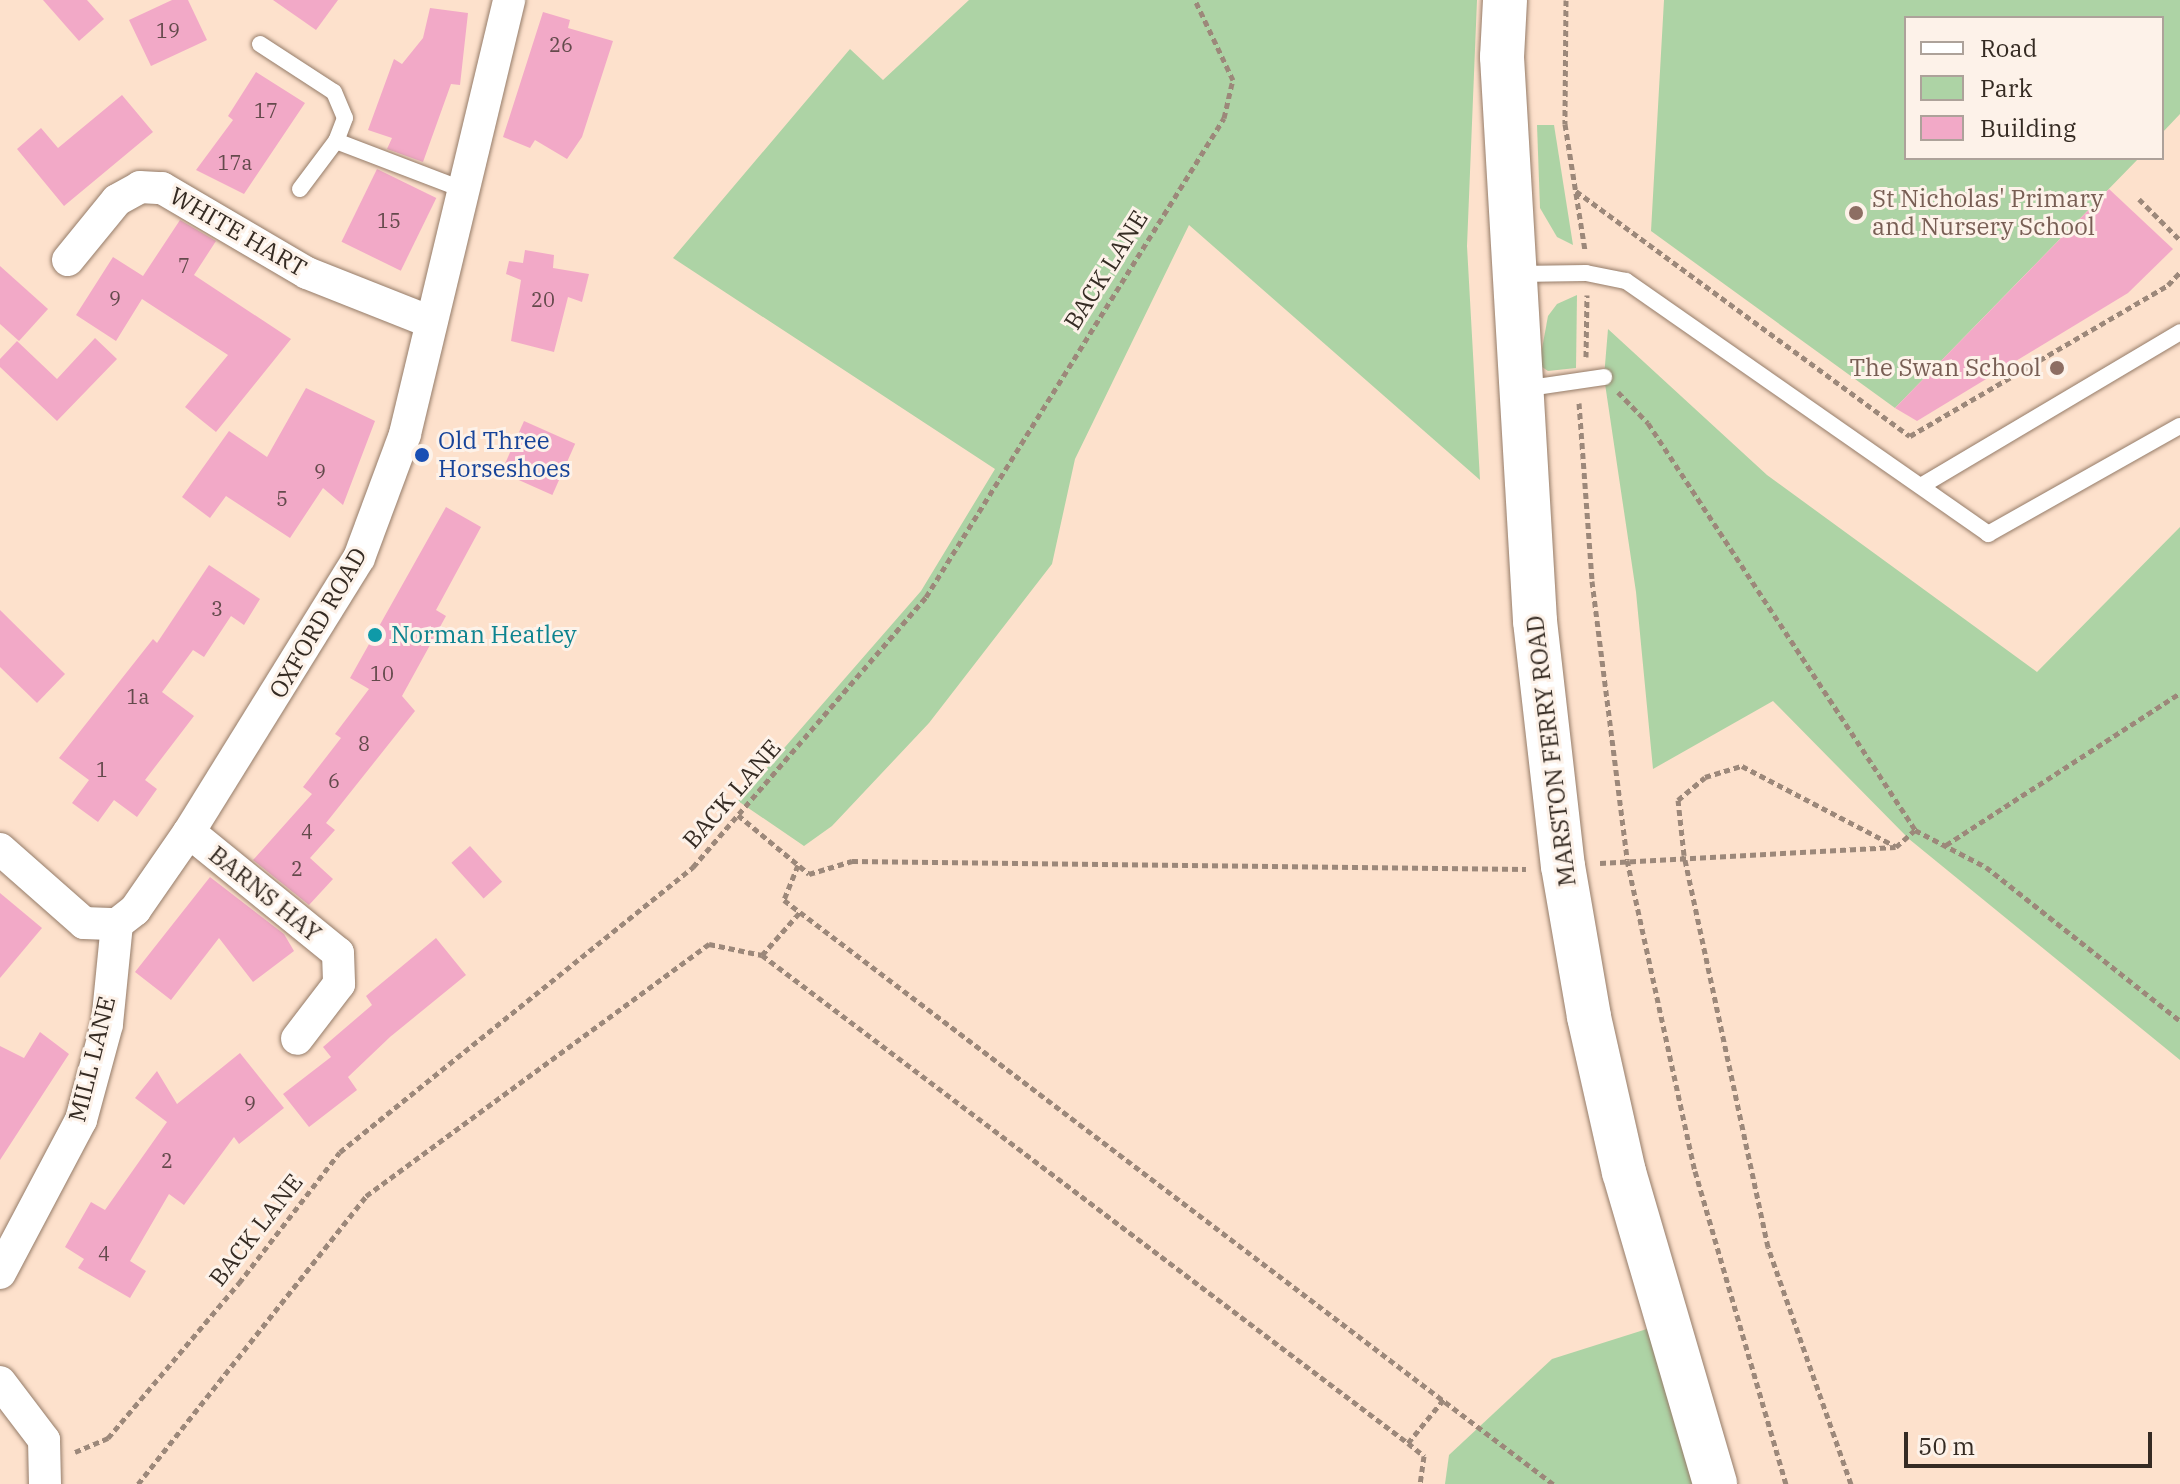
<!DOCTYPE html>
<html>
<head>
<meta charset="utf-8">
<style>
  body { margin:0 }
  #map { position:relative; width:2180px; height:1484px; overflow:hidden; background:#fde1cc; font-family:"IBM Plex Serif",serif }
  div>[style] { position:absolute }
  .green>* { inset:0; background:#add3a5 }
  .building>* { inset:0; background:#f2a9c7; transform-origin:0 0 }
  .path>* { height:5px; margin-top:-2.5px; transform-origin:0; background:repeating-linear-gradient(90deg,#9c887a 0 6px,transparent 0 10px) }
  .roads { filter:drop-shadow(0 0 2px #957c69) drop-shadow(0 0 2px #957c69) }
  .service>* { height:16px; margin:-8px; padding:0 8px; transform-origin:8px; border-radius:8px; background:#fff }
  .minor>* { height:32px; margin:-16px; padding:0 16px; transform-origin:16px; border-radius:16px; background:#fff }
  .secondary>* { height:44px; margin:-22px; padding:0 22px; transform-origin:22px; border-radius:22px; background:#fff }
  .dots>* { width:22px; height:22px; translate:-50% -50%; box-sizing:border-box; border:4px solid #fdf2e9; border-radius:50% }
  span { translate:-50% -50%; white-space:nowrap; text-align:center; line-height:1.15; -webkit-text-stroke:6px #fdf2e9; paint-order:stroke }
  .number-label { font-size:20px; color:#644a4c }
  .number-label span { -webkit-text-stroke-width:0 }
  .education-label { font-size:24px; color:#785e54 }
  .left { translate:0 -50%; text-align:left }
  .right { translate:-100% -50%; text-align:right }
  .street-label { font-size:24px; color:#352b23 }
  .transit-label { font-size:24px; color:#164399 }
  .culture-label { font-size:24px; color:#0d838f }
  .legend { position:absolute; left:1904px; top:16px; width:260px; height:144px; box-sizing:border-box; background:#fdf2e9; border:2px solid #ada29a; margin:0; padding:10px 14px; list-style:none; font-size:24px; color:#352b23 }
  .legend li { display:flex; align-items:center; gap:16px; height:40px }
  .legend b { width:40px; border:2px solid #ada29a }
  .scale { position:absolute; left:1904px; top:1432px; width:248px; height:36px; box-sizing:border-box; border:4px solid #352b23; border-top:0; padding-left:10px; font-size:24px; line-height:28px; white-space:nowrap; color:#352b23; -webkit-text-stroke:6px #fdf2e9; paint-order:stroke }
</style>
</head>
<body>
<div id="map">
  <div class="green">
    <i style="clip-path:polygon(969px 0,1477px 0,1467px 246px,1480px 480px,1189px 225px,1075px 459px,1052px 564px,929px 723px,832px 826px,804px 846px,738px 801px,921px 591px,995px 469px,673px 258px,850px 49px,883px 80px)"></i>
    <i style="clip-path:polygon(1664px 0,2180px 0,2180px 114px,2162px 133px,2162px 18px,1906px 18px,1906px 158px,2139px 158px,1895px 408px,1651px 231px)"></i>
    <i style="clip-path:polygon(1537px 125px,1554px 125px,1573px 245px,1557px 237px,1540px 208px)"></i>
    <i style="clip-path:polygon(1577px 295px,1576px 368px,1548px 371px,1539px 365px,1548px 316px,1557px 304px)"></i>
    <i style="clip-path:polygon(1608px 329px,1767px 475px,2037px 672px,2180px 527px,2180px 1060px,1909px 839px,1773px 701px,1653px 769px,1636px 592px,1604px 377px)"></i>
    <i style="clip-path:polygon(1650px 1328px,1698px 1484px,1445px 1484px,1449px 1455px,1552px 1359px)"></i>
  </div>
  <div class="building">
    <i style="clip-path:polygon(43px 0,87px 0,104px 19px,79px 41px)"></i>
    <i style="clip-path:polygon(172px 0,188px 0,207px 40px,151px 66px,129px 20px)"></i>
    <i style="clip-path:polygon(273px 0,338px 0,316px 30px)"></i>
    <i style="clip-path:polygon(430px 8px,468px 13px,460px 85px,451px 84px,423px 162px,387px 149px,392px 138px,368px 130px,394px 59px,402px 64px,423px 38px)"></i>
    <i style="clip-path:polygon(543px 12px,570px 20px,568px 28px,613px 41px,582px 137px,567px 159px,535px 140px,530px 148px,503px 137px)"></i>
    <i style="clip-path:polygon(256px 72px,305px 103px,244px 194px,196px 170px,233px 120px,228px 116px)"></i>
    <i style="clip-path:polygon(122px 95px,153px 132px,64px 206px,17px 149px,41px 128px,58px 148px)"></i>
    <i style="left:377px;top:169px;width:66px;height:81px;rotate:26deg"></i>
    <i style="clip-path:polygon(2109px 189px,2173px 249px,2128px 293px,1917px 421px,1895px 408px)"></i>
    <i style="clip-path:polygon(180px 220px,216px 241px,194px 275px,291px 339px,216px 432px,185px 407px,228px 355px,142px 299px,116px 341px,76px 315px,113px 257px,143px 276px)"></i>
    <i style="clip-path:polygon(525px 250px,554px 255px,553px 268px,589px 274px,582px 302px,568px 297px,554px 352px,511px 341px,521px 280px,506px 274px,509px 261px,523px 263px)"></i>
    <i style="clip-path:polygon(0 266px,48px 309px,19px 341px,0 324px)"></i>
    <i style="clip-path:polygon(95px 338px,117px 359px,57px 421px,0 367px,0 359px,17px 341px,57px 379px)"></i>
    <i style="clip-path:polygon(306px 388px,375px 421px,343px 505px,323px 488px,290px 538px,226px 496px,210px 518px,182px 497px,229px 431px,267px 457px)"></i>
    <i style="left:524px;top:421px;width:56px;height:56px;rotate:24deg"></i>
    <i style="clip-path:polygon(446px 507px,481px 527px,436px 610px,446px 616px,402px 696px,415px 711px,326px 823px,335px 830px,310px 858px,333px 879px,309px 905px,253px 860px,312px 794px,303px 787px,341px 738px,335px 734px,369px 689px,350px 678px)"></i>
    <i style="clip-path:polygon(209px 565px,260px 599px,244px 625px,231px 616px,204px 657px,193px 650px,162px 692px,194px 716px,145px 780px,157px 789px,137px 817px,114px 800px,98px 822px,72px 803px,89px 780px,59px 758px,153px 639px,157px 643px)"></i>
    <i style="clip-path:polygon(0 610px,65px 674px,37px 703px,0 667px)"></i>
    <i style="left:470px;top:846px;width:48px;height:25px;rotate:48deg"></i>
    <i style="clip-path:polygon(210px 877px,284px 934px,294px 951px,253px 982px,219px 938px,171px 1000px,135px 972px)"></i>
    <i style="clip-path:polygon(0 893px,42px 928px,0 978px)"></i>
    <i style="clip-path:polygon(436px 938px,466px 975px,390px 1037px,348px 1077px,357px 1090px,309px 1127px,283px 1094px,331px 1057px,323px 1047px,372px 1005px,366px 996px)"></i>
    <i style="clip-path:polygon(40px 1032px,69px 1054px,0 1160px,0 1046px,24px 1058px)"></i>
    <i style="clip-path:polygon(240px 1053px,284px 1108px,239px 1144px,234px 1137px,184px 1205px,169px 1194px,130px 1261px,146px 1271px,130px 1298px,78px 1268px,84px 1259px,65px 1247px,91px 1202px,105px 1210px,167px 1122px,135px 1098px,157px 1071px,177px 1104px)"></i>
  </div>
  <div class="path">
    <i style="left:1566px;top:0;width:124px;rotate:90.5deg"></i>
    <i style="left:1565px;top:124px;width:128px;rotate:81deg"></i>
    <i style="left:1576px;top:191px;width:414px;rotate:36.3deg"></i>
    <i style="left:1910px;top:436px;width:299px;rotate:-30.3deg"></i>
    <i style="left:2168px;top:285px;width:18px;rotate:-47deg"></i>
    <i style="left:2139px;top:199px;width:58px;rotate:45deg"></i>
    <i style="left:1586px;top:357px;width:62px;rotate:-89.1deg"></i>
    <i style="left:1618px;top:392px;width:43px;rotate:45.9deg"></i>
    <i style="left:1648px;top:423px;width:487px;rotate:56.7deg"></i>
    <i style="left:1915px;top:830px;width:80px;rotate:27.5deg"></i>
    <i style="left:1986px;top:867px;width:248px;rotate:38.4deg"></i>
    <i style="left:1579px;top:403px;width:178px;rotate:85.8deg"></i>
    <i style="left:1592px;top:581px;width:281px;rotate:82.8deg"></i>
    <i style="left:1627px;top:860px;width:318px;rotate:77.7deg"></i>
    <i style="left:1695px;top:1171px;width:326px;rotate:73.8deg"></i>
    <i style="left:738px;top:815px;width:92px;rotate:39.7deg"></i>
    <i style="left:809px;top:874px;width:45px;rotate:-16.8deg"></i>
    <i style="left:852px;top:861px;width:674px;rotate:0.68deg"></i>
    <i style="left:1946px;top:845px;width:279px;rotate:-33deg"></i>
    <i style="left:1600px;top:863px;width:296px;rotate:-3.1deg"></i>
    <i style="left:1896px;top:847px;width:25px;rotate:-42deg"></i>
    <i style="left:798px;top:865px;width:38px;rotate:112deg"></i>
    <i style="left:784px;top:900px;width:966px;rotate:37.21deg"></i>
    <i style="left:762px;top:955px;width:57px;rotate:-48.5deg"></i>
    <i style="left:1408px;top:1443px;width:57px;rotate:-50.7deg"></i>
    <i style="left:75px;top:1452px;width:36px;rotate:-23deg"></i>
    <i style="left:108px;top:1438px;width:203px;rotate:-49.8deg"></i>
    <i style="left:239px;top:1283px;width:165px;rotate:-52.4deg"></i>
    <i style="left:340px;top:1152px;width:454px;rotate:-38.9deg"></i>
    <i style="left:693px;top:867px;width:357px;rotate:-49.2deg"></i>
    <i style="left:926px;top:597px;width:564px;rotate:-58.11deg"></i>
    <i style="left:1224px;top:118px;width:39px;rotate:-77deg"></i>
    <i style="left:1233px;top:80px;width:89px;rotate:-115.4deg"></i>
    <i style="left:138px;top:1484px;width:367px;rotate:-51.6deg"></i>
    <i style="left:366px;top:1196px;width:426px;rotate:-36.3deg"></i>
    <i style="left:709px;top:944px;width:54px;rotate:11.7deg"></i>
    <i style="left:762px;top:955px;width:810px;rotate:37.07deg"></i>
    <i style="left:1408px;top:1443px;width:21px;rotate:39deg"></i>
    <i style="left:1424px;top:1456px;width:28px;rotate:98deg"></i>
    <i style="left:1851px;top:1484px;width:251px;rotate:-109.3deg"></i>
    <i style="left:1768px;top:1247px;width:401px;rotate:-102.1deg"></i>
    <i style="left:1684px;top:855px;width:55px;rotate:-96.2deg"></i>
    <i style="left:1678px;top:800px;width:35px;rotate:-40deg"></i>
    <i style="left:1705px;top:777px;width:39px;rotate:-17deg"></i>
    <i style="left:1742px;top:766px;width:173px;rotate:27.6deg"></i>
  </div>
  <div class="roads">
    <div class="service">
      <i style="left:260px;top:44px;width:88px;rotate:33deg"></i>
      <i style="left:334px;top:92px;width:28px;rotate:67deg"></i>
      <i style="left:345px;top:118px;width:25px;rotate:111deg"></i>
      <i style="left:336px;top:141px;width:60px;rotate:126.9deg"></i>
      <i style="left:336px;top:141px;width:135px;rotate:20.9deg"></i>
      <i style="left:1518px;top:274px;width:68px;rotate:-0.8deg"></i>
      <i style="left:1586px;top:273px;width:41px;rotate:11.3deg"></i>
      <i style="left:1626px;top:281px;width:442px;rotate:34.9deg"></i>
      <i style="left:1988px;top:534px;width:220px;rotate:-29.4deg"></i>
      <i style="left:1523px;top:389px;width:82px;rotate:-8.4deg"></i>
      <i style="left:1921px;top:486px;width:301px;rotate:-30.7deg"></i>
    </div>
    <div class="minor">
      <i style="left:68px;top:260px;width:77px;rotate:-50.8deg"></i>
      <i style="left:117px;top:200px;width:26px;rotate:-29deg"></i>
      <i style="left:140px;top:187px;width:22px;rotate:3deg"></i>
      <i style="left:162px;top:188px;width:168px;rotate:30.4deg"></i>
      <i style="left:307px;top:273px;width:133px;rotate:21.6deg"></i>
      <i style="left:189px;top:832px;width:192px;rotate:39.1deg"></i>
      <i style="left:338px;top:953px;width:31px;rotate:88deg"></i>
      <i style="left:339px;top:984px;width:69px;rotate:127.4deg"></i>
      <i style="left:0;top:849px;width:112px;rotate:41.4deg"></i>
      <i style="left:84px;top:923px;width:33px;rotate:2deg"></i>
      <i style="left:117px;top:924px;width:23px;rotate:-38deg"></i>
      <i style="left:135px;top:910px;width:95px;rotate:-55.3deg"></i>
      <i style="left:189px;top:832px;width:322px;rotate:-58.2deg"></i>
      <i style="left:359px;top:558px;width:132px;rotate:-69.6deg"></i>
      <i style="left:405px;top:434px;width:446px;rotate:-76.5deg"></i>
      <i style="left:0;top:1273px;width:173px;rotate:-62.1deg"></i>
      <i style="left:81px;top:1120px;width:99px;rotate:-74.8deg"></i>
      <i style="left:107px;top:1024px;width:100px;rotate:-84.3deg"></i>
      <i style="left:0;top:1382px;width:73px;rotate:52.8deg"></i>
      <i style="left:44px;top:1440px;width:44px;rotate:88.7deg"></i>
    </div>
    <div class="secondary">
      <i style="left:1505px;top:0;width:57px;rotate:93deg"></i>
      <i style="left:1502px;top:57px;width:565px;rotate:86.65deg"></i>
      <i style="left:1535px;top:621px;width:247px;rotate:83.5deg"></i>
      <i style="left:1563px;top:866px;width:153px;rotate:80.2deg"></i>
      <i style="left:1589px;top:1017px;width:159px;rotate:77.3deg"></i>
      <i style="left:1624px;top:1172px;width:325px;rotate:73.7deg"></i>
    </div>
  </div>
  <div class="dots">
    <i style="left:1856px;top:213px;background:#8d6e63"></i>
    <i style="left:2057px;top:368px;background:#8d6e63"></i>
    <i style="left:422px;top:455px;background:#1a4fb4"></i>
    <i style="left:375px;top:635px;background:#0f9aa8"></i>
  </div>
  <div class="number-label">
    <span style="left:168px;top:30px">19</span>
    <span style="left:561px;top:44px">26</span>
    <span style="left:266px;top:110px">17</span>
    <span style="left:235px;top:162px">17a</span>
    <span style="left:389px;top:220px">15</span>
    <span style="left:184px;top:265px">7</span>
    <span style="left:115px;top:298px">9</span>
    <span style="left:543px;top:299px">20</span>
    <span style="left:320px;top:471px">9</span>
    <span style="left:282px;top:498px">5</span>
    <span style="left:217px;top:608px">3</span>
    <span style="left:382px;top:673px">10</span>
    <span style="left:138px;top:696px">1a</span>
    <span style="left:364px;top:743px">8</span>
    <span style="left:102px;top:769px">1</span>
    <span style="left:334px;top:780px">6</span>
    <span style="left:307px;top:831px">4</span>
    <span style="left:297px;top:868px">2</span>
    <span style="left:250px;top:1103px">9</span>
    <span style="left:167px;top:1160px">2</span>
    <span style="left:104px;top:1253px">4</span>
  </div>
  <div class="education-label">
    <span class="left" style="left:1872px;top:213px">St Nicholas' Primary<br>and Nursery School</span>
    <span class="right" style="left:2041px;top:368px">The Swan School</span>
  </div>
  <div class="street-label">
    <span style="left:238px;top:232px;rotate:30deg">WHITE HART</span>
    <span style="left:1106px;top:270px;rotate:-58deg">BACK LANE</span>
    <span style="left:318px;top:623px;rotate:-60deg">OXFORD ROAD</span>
    <span style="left:1551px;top:751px;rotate:-97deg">MARSTON FERRY ROAD</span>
    <span style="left:732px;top:794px;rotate:-49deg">BACK LANE</span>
    <span style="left:265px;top:894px;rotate:39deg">BARNS HAY</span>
    <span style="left:92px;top:1059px;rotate:-76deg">MILL LANE</span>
    <span style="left:256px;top:1230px;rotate:-52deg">BACK LANE</span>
  </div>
  <div class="transit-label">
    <span class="left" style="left:438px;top:455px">Old Three<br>Horseshoes</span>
  </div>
  <div class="culture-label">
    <span class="left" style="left:391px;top:635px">Norman Heatley</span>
  </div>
  <ul class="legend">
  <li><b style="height:10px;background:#fff"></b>Road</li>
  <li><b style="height:22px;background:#add3a5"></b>Park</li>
  <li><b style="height:22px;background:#f2a9c7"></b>Building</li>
  </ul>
  <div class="scale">50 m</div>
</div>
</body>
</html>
